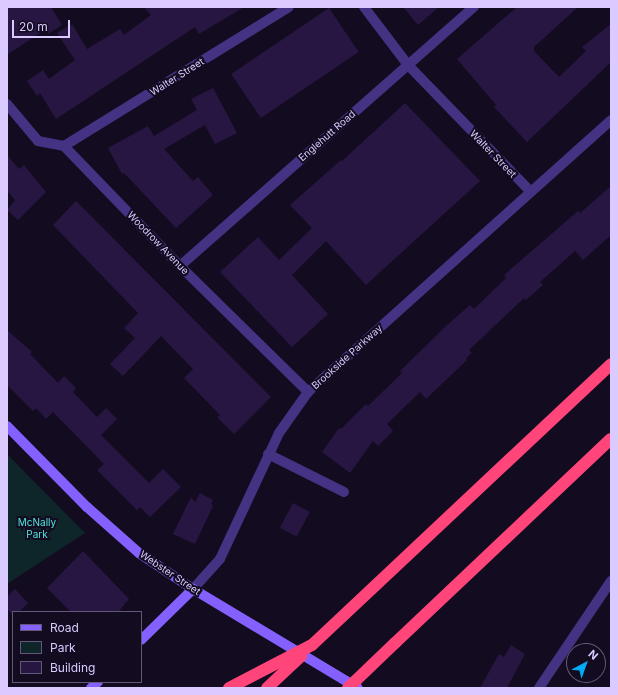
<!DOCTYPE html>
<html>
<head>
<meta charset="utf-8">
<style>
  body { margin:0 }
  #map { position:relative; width:618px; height:695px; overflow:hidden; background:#130b20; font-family:Inter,sans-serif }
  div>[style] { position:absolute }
  .green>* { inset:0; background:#0e252a }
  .building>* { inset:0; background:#281642; transform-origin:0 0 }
  .street>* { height:10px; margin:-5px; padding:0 5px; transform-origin:5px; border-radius:5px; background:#453282 }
  .secondary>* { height:10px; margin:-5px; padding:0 5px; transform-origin:5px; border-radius:5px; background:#8461ff }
  .highway>* { height:12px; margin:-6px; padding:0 6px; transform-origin:6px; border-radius:6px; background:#ff4579 }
  .highway-bridge>* { height:12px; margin:-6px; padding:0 6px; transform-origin:6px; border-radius:6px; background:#ff4579 }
  span { translate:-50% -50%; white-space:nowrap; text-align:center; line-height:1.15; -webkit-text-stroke:4px #130b20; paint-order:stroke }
  .street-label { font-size:10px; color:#dacaff }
  .park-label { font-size:10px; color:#4ee7df }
  .frame { position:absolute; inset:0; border:8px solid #dacaff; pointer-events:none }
  .legend { position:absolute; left:12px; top:611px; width:130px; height:72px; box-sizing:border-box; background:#130b20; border:1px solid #635779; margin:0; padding:5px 7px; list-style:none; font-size:12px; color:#dacaff }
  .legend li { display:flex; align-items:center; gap:8px; height:20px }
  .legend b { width:20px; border:1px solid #635779 }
  .north { position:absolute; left:566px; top:643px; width:40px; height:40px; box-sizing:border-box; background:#130b20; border:1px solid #635779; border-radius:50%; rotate:41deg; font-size:11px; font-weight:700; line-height:16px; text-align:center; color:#dacaff }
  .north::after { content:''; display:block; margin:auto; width:14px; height:18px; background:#00abf5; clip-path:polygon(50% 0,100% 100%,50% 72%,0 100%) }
  .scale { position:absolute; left:12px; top:20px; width:58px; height:18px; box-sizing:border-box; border:2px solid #dacaff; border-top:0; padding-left:5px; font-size:12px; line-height:14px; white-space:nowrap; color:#dacaff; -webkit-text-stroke:3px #130b20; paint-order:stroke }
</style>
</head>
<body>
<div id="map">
  <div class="green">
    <i style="clip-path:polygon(7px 454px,85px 533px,7px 584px)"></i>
  </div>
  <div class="building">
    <i style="clip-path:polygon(7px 7px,51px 7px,62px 25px,48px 34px,46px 29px,7px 55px)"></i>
    <i style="clip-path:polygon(144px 7px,244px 7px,199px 34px,195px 27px,56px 119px,40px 93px,37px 96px,27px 81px,43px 70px,49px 79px,75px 60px,57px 33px,72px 24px,87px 49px,120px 29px,124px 35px,151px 15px)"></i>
    <i style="clip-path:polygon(403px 7px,439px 7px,418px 25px)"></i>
    <i style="clip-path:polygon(517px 7px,578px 7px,534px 47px,534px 51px,559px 77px,586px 51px,582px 47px,611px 24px,611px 62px,527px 142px,494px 107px,496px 105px,457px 59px)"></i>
    <i style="left:329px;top:8px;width:53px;height:118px;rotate:56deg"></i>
    <i style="clip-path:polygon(213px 88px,237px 133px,215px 144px,205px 125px,164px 149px,193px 181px,198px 177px,213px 195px,176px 228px,124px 173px,122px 174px,108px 148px,148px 126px,154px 136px,197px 110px,191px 99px)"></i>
    <i style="clip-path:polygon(405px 103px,480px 181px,366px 285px,326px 241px,292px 275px,328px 314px,292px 347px,220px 272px,258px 237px,279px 260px,312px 228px,290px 205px,341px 160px,342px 161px)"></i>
    <i style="clip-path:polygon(7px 155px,19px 169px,24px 165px,46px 192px,18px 220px,7px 210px,15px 200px,7px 191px)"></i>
    <i style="clip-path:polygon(611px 186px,611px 235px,583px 260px,575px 251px,540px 282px,543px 285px,526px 300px,524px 298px,469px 350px,472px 353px,466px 358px,467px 360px,426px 399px,420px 392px,387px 424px,393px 431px,378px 446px,373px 441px,350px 473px,322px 452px,339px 428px,341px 429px,366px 404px,368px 406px,402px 373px,400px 371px,446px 326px,470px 305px,474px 309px,506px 278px,504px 275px,578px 211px,580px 213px)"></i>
    <i style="clip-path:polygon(76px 201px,271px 397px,234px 434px,217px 417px,220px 415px,184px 378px,193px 369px,161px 336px,123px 376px,110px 364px,135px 338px,124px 328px,138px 313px,53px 225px)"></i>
    <i style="clip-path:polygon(7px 330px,32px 352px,30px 354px,58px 383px,64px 376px,76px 388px,73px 392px,97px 417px,106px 408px,117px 419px,101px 435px,149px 483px,163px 469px,181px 487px,150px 517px,140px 507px,137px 510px,97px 470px,104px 464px,53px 412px,46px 419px,36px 408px,33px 411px,7px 385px)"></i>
    <i style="clip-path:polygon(200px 493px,213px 500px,211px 504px,213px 506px,195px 544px,173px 534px,191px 497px,195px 502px)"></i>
    <i style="left:293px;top:503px;width:19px;height:28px;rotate:28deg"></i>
    <i style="clip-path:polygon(83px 551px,129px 599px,118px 612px,71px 612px,47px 588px)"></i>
    <i style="clip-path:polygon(15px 589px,28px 603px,19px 612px,13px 612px,13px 615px,7px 609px,7px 597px)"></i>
    <i style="clip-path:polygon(511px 645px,525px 654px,507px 688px,480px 688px,499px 654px,504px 657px)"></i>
  </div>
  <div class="street">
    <i style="left:364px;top:7px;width:73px;rotate:52.8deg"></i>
    <i style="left:408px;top:65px;width:175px;rotate:45.9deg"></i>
    <i style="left:7px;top:104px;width:48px;rotate:50deg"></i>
    <i style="left:38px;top:141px;width:26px;rotate:11deg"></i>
    <i style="left:64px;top:146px;width:167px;rotate:46deg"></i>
    <i style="left:180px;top:266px;width:180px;rotate:44.5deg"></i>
    <i style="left:64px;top:146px;width:264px;rotate:-31.7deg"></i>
    <i style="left:180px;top:266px;width:392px;rotate:-41.4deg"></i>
    <i style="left:268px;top:454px;width:85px;rotate:26.6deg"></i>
    <i style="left:193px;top:589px;width:40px;rotate:-48deg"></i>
    <i style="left:220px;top:559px;width:139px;rotate:-64.9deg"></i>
    <i style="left:279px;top:433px;width:50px;rotate:-54.7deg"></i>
    <i style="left:308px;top:392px;width:407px;rotate:-41.9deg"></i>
    <i style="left:539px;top:688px;width:129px;rotate:-56.1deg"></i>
  </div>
  <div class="secondary">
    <i style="left:7px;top:426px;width:114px;rotate:45.4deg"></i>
    <i style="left:87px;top:507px;width:69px;rotate:41.5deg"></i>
    <i style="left:139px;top:553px;width:65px;rotate:33.7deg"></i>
    <i style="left:193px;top:589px;width:192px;rotate:31deg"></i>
    <i style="left:141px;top:640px;width:73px;rotate:-44.4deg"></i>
    <i style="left:91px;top:688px;width:9px;rotate:-41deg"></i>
  </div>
  <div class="highway">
    <i style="left:395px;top:643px;width:297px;rotate:-43.4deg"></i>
    <i style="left:312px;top:645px;width:410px;rotate:-43.2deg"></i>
  </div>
  <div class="highway-bridge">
    <i style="left:229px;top:688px;width:93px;rotate:-27.4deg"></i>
    <i style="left:267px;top:688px;width:47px;rotate:-43.3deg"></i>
    <i style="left:348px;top:688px;width:65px;rotate:-43.8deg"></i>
  </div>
  <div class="street-label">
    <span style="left:177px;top:77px;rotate:-32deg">Walter Street</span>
    <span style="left:327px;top:136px;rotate:-41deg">Englehutt Road</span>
    <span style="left:493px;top:154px;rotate:46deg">Walter Street</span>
    <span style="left:158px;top:243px;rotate:46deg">Woodrow Avenue</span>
    <span style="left:347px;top:357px;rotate:-42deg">Brookside Parkway</span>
    <span style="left:170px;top:573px;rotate:34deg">Webster Street</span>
  </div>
  <div class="park-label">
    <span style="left:37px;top:528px">McNally<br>Park</span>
  </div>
  <div class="frame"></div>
  <ul class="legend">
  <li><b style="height:5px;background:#8461ff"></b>Road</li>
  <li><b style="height:11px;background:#0e252a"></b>Park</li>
  <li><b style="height:11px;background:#281642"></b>Building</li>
  </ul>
  <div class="north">N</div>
  <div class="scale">20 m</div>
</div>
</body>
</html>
